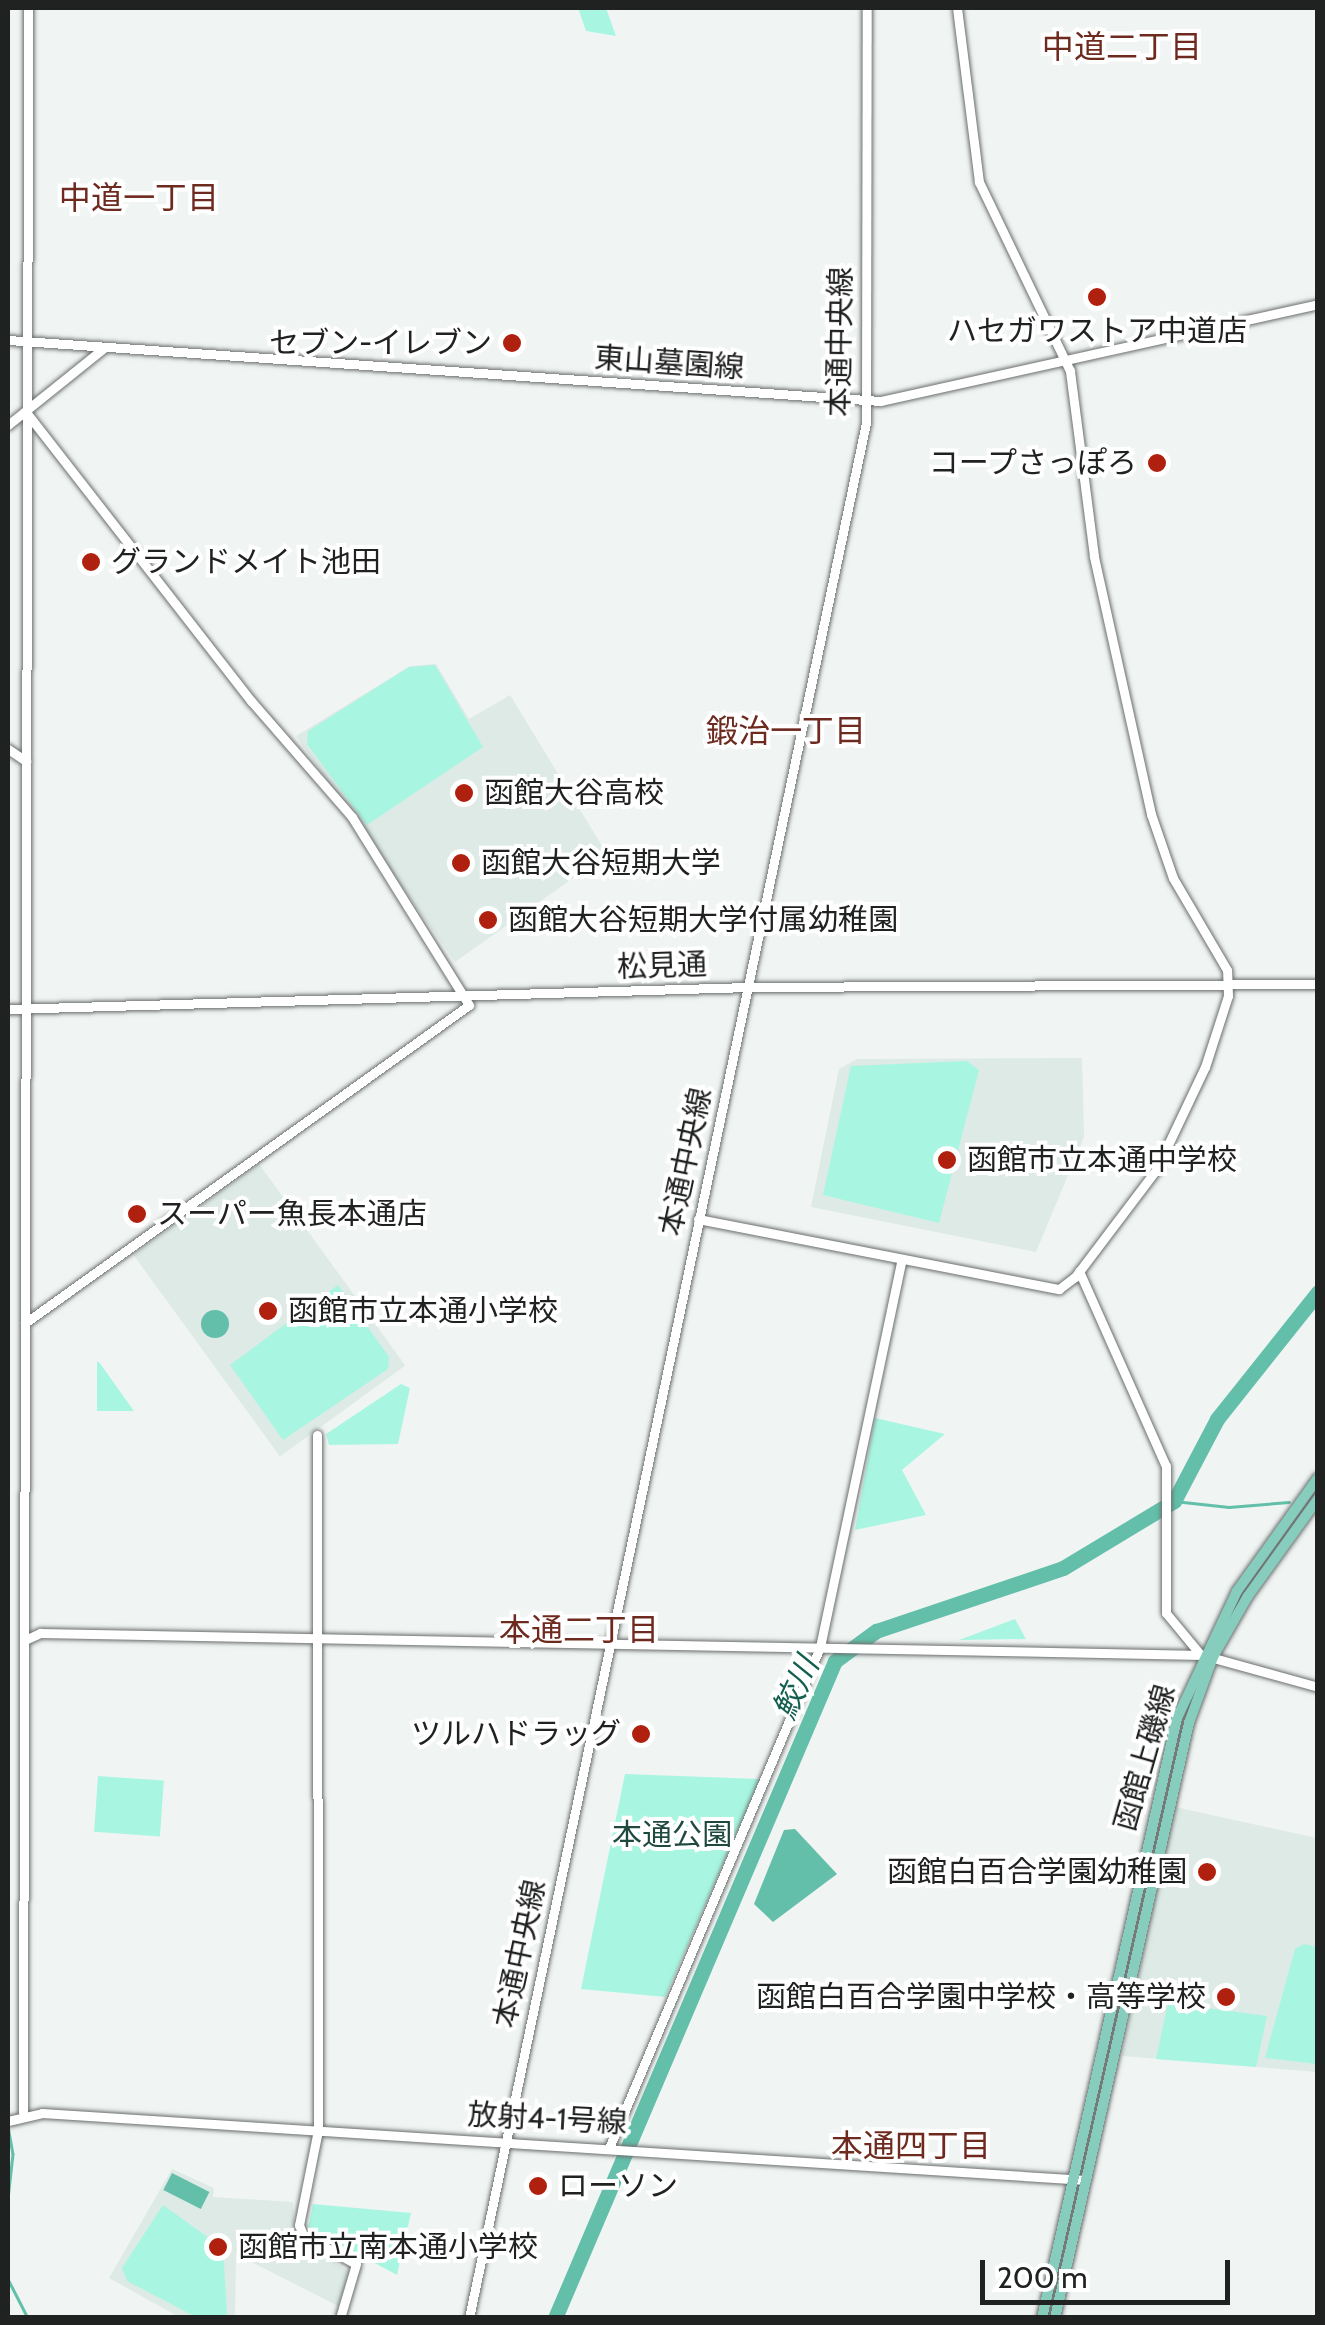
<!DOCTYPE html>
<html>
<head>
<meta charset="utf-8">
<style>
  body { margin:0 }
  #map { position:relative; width:1325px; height:2325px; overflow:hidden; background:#f0f5f4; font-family:Cabin,"Noto Sans JP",sans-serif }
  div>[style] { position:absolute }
  .built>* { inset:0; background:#ddeae6; transform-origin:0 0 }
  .green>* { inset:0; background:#a8f6e1; transform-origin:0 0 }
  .water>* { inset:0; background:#63bfa9; transform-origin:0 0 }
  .round { border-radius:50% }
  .stream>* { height:2.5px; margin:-1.25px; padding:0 1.25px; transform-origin:1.25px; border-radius:1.25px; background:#63bfa9 }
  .river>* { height:15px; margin:-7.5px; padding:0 7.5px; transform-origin:7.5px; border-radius:7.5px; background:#63bfa9 }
  .roads { filter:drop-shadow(0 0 2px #6b6e6d) drop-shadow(0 0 2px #6b6e6d) }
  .minor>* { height:9px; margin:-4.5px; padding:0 4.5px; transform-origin:4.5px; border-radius:4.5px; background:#fff }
  .major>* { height:10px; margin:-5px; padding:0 5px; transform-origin:5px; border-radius:5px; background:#86cdbe }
  .dots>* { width:28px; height:28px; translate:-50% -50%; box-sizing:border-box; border:5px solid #fff; border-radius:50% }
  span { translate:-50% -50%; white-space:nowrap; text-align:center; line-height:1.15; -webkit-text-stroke:8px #fff; paint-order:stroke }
  .poi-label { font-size:30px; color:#202121 }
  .right { translate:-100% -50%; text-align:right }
  .left { translate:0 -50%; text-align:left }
  .street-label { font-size:30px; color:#202121 }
  .park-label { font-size:30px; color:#1f493f }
  .neighbourhood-label { font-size:32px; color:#6e2a1f }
  .water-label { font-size:32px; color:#135f50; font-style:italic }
  .frame { position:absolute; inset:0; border:10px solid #202121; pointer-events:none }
  .scale { position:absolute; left:980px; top:2260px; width:250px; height:45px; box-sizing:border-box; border:5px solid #202121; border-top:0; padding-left:12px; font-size:30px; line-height:35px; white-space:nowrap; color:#202121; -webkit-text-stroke:8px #fff; paint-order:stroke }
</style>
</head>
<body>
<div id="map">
  <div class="built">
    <i style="clip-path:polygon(436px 664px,469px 719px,510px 695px,607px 854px,455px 962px,296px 736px,410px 666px)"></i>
    <i style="clip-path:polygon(1082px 1058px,1084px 1137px,1036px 1252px,811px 1207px,839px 1069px,857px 1059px)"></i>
    <i style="left:259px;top:1164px;width:249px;height:155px;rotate:54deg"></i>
    <i style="clip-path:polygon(1175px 1807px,1317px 1838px,1317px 2072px,1122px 2056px)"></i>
    <i style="clip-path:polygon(172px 2169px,214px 2188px,213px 2197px,293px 2202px,295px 2237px,351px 2273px,338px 2306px,236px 2254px,235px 2318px,179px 2317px,109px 2278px)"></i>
  </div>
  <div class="green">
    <i style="clip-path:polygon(578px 8px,606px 8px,616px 36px,586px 31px)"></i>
    <i style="clip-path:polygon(435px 665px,483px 747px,367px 825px,307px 744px,308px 731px,409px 667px)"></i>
    <i style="clip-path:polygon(967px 1061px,979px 1070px,939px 1223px,823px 1195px,851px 1066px)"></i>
    <i style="clip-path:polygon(338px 1285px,389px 1357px,388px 1369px,283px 1440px,230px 1365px)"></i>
    <i style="clip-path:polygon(97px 1362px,99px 1362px,134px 1411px,97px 1411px)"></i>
    <i style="clip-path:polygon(401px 1384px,410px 1388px,398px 1444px,329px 1445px,326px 1434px)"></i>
    <i style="clip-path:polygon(875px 1418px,945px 1434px,902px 1470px,926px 1515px,855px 1530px)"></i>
    <i style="clip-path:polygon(1015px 1619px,1026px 1639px,959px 1640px)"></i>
    <i style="clip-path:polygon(625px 1774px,760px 1779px,665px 1997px,581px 1989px)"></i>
    <i style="left:98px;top:1776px;width:66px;height:56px;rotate:4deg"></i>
    <i style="clip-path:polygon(1304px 1944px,1317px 1947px,1317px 2064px,1265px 2058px,1295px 1949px)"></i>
    <i style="clip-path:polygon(1168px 2003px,1267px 2016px,1256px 2067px,1156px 2059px)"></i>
    <i style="clip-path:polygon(313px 2204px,411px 2213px,397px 2275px,371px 2261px,362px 2264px,356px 2253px,308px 2228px)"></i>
    <i style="clip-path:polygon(163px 2205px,223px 2248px,227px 2314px,221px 2317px,196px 2317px,127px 2281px,122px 2268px)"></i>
  </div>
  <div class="water">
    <i class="round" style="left:201px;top:1310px;width:28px;height:28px"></i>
    <i style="clip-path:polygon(795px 1829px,837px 1874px,773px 1922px,754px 1904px,784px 1830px)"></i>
    <i style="left:172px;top:2173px;width:42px;height:19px;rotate:27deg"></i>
  </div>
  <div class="stream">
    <i style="left:1174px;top:1501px;width:55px;rotate:6.2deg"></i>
    <i style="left:1229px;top:1507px;width:60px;rotate:-4.8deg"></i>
    <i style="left:8px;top:2126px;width:28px;rotate:80deg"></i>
    <i style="left:13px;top:2154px;width:45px;rotate:96.3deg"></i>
    <i style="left:8px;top:2279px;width:44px;rotate:62.9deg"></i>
  </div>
  <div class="river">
    <i style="left:555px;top:2318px;width:714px;rotate:-66.92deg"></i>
    <i style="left:835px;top:1661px;width:51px;rotate:-36.2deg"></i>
    <i style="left:876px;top:1631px;width:197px;rotate:-18.6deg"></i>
    <i style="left:1063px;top:1568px;width:130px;rotate:-31.1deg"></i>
    <i style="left:1174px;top:1501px;width:93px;rotate:-62.3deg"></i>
    <i style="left:1217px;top:1419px;width:162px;rotate:-51.5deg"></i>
  </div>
  <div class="roads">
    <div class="minor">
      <i style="left:8px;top:340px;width:875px;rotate:4deg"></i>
      <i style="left:881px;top:401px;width:448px;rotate:-12.5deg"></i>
      <i style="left:8px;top:425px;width:124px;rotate:-38.8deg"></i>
      <i style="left:8px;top:749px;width:22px;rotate:34deg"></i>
      <i style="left:8px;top:1009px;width:741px;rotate:-1.7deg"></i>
      <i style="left:749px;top:987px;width:569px;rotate:-0.3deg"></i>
      <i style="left:698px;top:1219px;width:368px;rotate:11deg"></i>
      <i style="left:1059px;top:1289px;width:20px;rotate:-37deg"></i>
      <i style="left:1075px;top:1277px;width:134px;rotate:-52.9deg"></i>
      <i style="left:1156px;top:1170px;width:114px;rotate:-64.6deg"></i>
      <i style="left:1205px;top:1067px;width:75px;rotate:-72.1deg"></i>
      <i style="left:1228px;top:996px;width:26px;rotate:-92deg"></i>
      <i style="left:1227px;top:970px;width:107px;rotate:-120.4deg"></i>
      <i style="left:1173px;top:878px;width:68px;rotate:-109deg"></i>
      <i style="left:1151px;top:814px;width:264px;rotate:-102.5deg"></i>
      <i style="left:1094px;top:556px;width:187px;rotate:-97.4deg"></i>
      <i style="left:1070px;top:371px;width:210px;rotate:-115.7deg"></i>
      <i style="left:979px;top:182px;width:175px;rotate:-97.2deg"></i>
      <i style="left:1079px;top:1271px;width:214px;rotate:66deg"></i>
      <i style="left:1166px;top:1466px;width:147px;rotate:90deg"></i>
      <i style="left:1166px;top:1613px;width:53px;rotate:50.3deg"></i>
      <i style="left:25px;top:1323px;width:546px;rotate:-35.61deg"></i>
      <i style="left:469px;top:1005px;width:221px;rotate:-121.9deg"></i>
      <i style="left:352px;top:817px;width:154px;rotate:-131deg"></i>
      <i style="left:251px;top:701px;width:365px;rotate:-127.9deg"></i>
      <i style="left:317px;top:1435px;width:695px;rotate:89.92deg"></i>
      <i style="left:318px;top:2130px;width:97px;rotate:101.3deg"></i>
      <i style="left:299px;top:2225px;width:11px;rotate:68deg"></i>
      <i style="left:303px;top:2235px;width:60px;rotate:28.7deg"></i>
      <i style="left:356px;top:2264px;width:56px;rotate:106.5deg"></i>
      <i style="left:25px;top:1640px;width:17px;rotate:-25deg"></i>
      <i style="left:40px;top:1633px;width:1163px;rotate:1.08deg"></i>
      <i style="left:1203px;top:1655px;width:119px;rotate:15.5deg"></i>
      <i style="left:23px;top:2112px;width:2104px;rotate:-89.86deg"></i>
      <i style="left:8px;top:2121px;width:35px;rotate:-13deg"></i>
      <i style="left:42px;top:2113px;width:1046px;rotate:3.67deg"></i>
      <i style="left:609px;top:2148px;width:544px;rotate:-67.16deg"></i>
      <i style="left:820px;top:1647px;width:393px;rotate:-78.1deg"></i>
      <i style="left:469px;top:2318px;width:1937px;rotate:-78.17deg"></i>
      <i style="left:866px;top:422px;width:414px;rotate:-89.9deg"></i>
    </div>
    <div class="major">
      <i style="left:1042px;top:2318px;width:615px;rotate:-77.32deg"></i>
      <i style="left:1177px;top:1718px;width:140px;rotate:-64.7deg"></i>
      <i style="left:1237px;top:1591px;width:139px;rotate:-54.4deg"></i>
      <i style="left:1055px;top:2318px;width:610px;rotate:-77.31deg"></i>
      <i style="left:1189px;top:1723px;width:70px;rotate:-70deg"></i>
      <i style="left:1213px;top:1657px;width:70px;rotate:-60.2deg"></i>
      <i style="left:1248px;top:1596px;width:120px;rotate:-54.2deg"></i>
    </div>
  </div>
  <div class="dots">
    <i style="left:1097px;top:297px;background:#af200e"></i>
    <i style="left:512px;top:343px;background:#af200e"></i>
    <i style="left:1157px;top:463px;background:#af200e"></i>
    <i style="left:91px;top:562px;background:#af200e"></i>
    <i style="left:464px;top:793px;background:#af200e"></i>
    <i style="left:461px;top:863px;background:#af200e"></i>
    <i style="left:488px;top:920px;background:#af200e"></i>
    <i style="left:947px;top:1160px;background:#af200e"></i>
    <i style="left:137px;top:1214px;background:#af200e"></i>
    <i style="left:268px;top:1311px;background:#af200e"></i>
    <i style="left:641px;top:1734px;background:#af200e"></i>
    <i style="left:1207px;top:1872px;background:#af200e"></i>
    <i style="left:1226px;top:1997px;background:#af200e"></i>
    <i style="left:538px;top:2186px;background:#af200e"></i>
    <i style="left:218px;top:2247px;background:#af200e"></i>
  </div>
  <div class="poi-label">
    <span style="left:1097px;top:331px">ハセガワストア中道店</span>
    <span class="right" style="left:492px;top:343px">セブン-イレブン</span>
    <span class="right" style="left:1137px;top:463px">コープさっぽろ</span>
    <span class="left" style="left:111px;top:562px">グランドメイト池田</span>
    <span class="left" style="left:484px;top:793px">函館大谷高校</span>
    <span class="left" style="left:481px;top:863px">函館大谷短期大学</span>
    <span class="left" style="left:508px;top:920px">函館大谷短期大学付属幼稚園</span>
    <span class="left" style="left:967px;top:1160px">函館市立本通中学校</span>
    <span class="left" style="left:157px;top:1214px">スーパー魚長本通店</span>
    <span class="left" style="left:288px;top:1311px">函館市立本通小学校</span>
    <span class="right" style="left:621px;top:1734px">ツルハドラッグ</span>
    <span class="right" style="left:1187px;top:1872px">函館白百合学園幼稚園</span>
    <span class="right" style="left:1206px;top:1997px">函館白百合学園中学校・高等学校</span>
    <span class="left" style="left:558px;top:2186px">ローソン</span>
    <span class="left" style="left:238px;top:2247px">函館市立南本通小学校</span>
  </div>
  <div class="street-label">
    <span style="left:840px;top:342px;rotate:-89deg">本通中央線</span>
    <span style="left:669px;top:363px;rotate:4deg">東山墓園線</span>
    <span style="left:662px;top:966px;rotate:-2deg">松見通</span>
    <span style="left:686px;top:1162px;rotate:-78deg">本通中央線</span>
    <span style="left:1145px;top:1758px;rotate:-74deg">函館上磯線</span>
    <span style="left:520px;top:1954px;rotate:-78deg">本通中央線</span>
    <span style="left:547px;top:2119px;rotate:3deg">放射4-1号線</span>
  </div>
  <div class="park-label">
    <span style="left:672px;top:1835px">本通公園</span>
  </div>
  <div class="neighbourhood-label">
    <span style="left:1122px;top:47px">中道二丁目</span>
    <span style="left:139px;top:198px">中道一丁目</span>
    <span style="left:786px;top:731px">鍛治一丁目</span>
    <span style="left:579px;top:1630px">本通二丁目</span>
    <span style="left:911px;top:2146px">本通四丁目</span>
  </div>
  <div class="water-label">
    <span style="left:796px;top:1688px;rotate:-65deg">鮫川</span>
  </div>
  <div class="frame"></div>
  <div class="scale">200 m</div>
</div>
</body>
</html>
